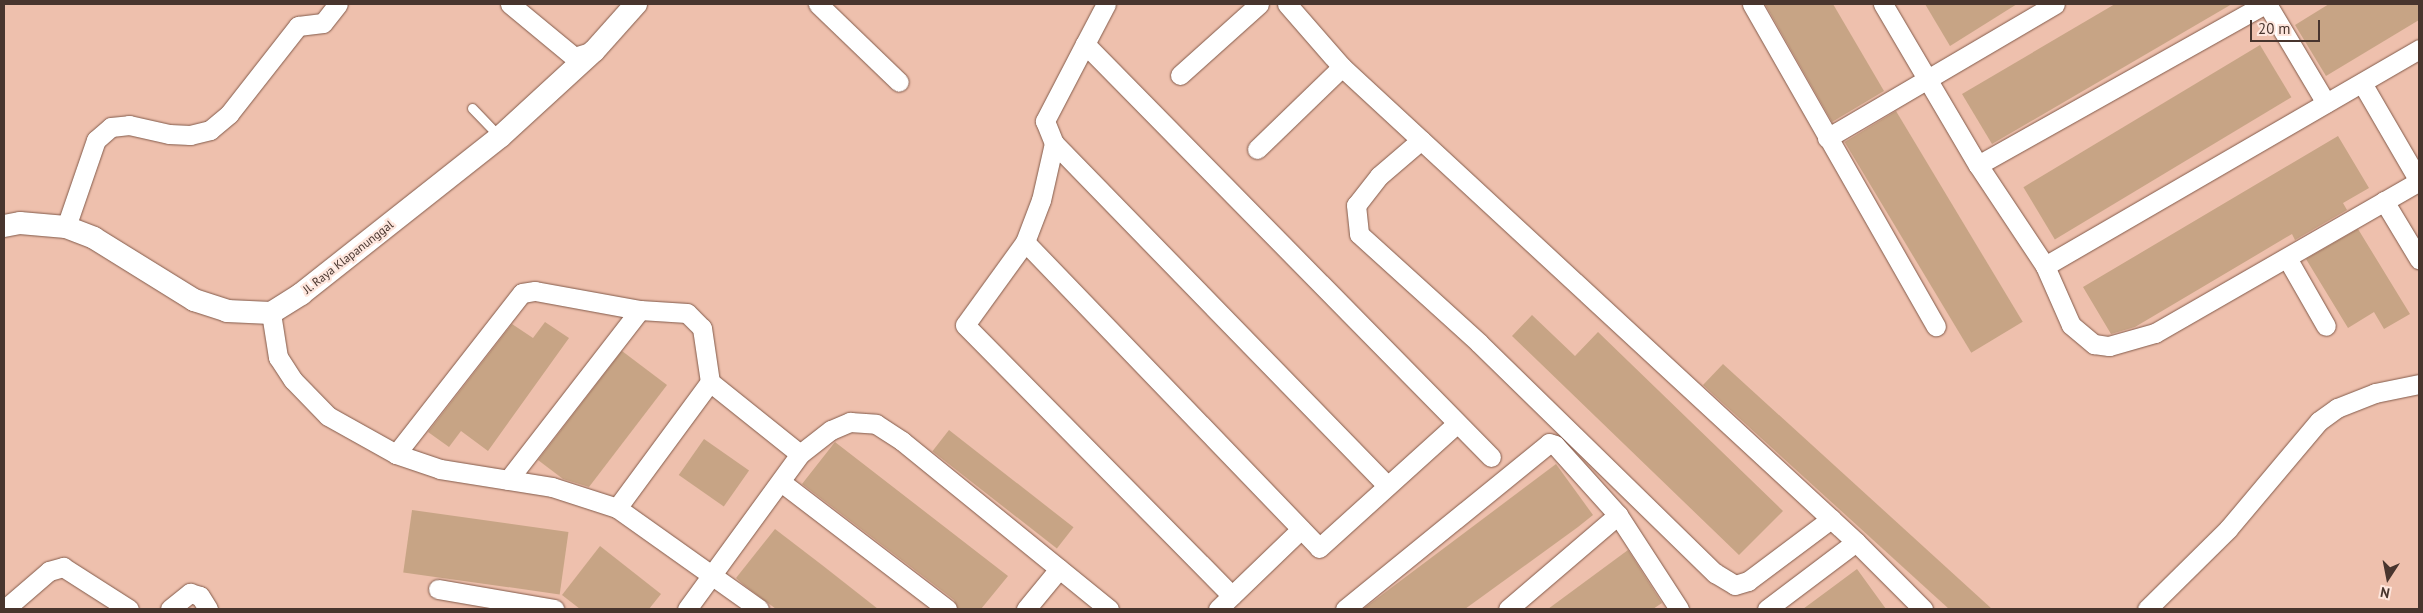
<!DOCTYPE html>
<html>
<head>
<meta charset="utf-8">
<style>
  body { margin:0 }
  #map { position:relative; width:2423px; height:613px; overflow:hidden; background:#eec0ad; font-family:"PT Sans",sans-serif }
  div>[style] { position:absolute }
  .building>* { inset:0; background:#c7a485; transform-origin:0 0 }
  .roads { filter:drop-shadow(0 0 1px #825a4a) drop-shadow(0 0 1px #825a4a) }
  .service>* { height:9px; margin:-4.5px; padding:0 4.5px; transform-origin:4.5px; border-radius:4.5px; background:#fff }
  .minor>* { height:19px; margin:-9.5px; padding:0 9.5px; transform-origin:9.5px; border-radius:9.5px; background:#fff }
  .tertiary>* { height:22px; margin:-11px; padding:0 11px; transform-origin:11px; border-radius:11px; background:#fff }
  span { translate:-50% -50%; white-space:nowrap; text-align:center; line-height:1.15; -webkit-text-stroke:4.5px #fee6dd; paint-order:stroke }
  .street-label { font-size:12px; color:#48352e }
  .frame { position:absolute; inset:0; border:5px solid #48352e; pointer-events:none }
  .north { position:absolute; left:2363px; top:553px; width:50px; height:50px; -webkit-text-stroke:4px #fee6dd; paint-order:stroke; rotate:191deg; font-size:14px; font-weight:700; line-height:20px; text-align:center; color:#48352e }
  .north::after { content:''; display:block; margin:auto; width:18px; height:22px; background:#48352e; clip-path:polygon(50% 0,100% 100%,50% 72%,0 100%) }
  .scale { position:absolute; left:2250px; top:20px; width:70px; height:22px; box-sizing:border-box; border:2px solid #48352e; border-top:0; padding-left:6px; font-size:15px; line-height:18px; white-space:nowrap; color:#48352e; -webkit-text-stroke:4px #fee6dd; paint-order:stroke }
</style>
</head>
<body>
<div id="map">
  <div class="building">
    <i style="clip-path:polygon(1765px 4px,1833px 4px,1884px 91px,1832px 122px)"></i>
    <i style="clip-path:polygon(1925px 4px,2017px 4px,1950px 46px)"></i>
    <i style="clip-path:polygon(2115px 4px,2232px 4px,1992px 144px,1962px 94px)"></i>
    <i style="clip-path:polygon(2329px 4px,2419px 4px,2419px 20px,2326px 76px,2295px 25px)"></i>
    <i style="left:2260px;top:45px;width:61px;height:276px;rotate:59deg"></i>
    <i style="left:1896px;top:111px;width:246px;height:60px;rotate:59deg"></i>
    <i style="clip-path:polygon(2338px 136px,2369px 188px,2343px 203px,2347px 210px,2295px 240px,2292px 234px,2135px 327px,2111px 334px,2083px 287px)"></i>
    <i style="clip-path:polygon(2358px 229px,2410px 314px,2384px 329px,2374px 312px,2348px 328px,2306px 259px)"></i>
    <i style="clip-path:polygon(1532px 315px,1575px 356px,1598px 332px,1783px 511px,1739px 555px,1512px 336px)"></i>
    <i style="clip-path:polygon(545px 322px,569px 338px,488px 451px,461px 431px,449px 447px,428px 432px,512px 324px,533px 338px)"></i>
    <i style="clip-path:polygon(622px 351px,667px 385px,589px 487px,563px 479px,538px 460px)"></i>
    <i style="clip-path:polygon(1723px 364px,1812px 445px,1992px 609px,1949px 609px,1717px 398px,1703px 385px)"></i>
    <i style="left:949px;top:430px;width:158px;height:27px;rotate:38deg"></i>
    <i style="left:704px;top:439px;width:55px;height:44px;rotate:35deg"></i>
    <i style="clip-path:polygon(835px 442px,1008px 576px,981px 609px,958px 609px,954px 600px,802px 484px)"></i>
    <i style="clip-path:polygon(1556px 464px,1593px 515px,1578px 527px,1465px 609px,1363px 609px)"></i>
    <i style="left:412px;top:510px;width:158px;height:63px;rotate:8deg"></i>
    <i style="clip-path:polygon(775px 529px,822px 565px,878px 609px,776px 609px,744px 585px,736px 578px)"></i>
    <i style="clip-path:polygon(600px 546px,661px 594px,649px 609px,580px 609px,562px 595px)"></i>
    <i style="clip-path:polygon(1628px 550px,1662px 603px,1653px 609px,1548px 609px)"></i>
    <i style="clip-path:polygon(1857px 569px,1886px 609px,1803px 609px,1826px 592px)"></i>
  </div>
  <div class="roads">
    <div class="service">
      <i style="left:472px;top:108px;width:40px;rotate:46deg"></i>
    </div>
    <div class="minor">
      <i style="left:510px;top:4px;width:83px;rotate:39.6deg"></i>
      <i style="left:574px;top:57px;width:21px;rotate:-17deg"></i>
      <i style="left:818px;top:4px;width:112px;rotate:43.9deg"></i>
      <i style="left:1106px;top:4px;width:45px;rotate:117.7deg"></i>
      <i style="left:1085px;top:44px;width:579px;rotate:45.49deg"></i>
      <i style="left:1287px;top:4px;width:84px;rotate:48.9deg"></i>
      <i style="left:1342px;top:67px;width:700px;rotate:42.74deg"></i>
      <i style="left:1856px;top:542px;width:95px;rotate:45deg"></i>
      <i style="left:1752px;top:4px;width:371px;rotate:60.3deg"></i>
      <i style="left:1883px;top:4px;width:187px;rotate:59.5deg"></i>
      <i style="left:1978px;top:165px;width:121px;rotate:56.4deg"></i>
      <i style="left:2045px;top:266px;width:64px;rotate:66.2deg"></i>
      <i style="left:2071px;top:325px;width:30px;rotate:40deg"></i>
      <i style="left:2094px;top:344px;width:15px;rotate:8deg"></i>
      <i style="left:2109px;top:346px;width:48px;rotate:-15.8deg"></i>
      <i style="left:2155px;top:333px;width:305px;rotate:-29.9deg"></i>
      <i style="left:2267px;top:4px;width:115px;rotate:59.2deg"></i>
      <i style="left:1085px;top:44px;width:87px;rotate:117.5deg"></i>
      <i style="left:1045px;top:121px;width:24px;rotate:68deg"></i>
      <i style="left:1054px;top:143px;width:58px;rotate:102.8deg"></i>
      <i style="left:1041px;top:200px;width:45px;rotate:110.9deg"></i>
      <i style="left:1025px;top:242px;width:102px;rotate:125.9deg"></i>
      <i style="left:965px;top:325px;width:380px;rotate:45.4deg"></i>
      <i style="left:1180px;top:75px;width:106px;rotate:-41.9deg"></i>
      <i style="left:2362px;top:83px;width:113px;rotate:59.8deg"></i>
      <i style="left:1827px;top:138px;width:264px;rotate:-30.4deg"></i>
      <i style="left:1421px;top:140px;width:55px;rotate:139.4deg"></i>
      <i style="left:1379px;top:176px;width:37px;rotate:128deg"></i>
      <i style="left:1356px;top:205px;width:29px;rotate:84deg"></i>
      <i style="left:1359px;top:234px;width:162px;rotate:42.2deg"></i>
      <i style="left:1479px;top:343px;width:330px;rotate:44.3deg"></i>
      <i style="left:1715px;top:573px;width:23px;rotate:31deg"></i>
      <i style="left:1735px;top:585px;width:14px;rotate:-17deg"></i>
      <i style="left:1748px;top:581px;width:104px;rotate:-36.8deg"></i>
      <i style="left:1054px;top:143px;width:478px;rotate:45.8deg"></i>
      <i style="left:1257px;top:149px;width:118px;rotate:-44deg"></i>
      <i style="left:1978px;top:165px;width:329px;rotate:-29.3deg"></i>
      <i style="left:2384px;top:201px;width:68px;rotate:58.9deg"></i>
      <i style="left:66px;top:227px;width:92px;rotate:-71deg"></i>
      <i style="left:96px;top:140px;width:20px;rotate:-41deg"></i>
      <i style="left:111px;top:127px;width:18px;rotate:-6deg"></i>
      <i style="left:129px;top:125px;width:41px;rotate:12.7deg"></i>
      <i style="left:169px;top:134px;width:21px;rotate:3deg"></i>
      <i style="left:190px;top:135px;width:21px;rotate:-14deg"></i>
      <i style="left:210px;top:130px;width:25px;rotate:-40deg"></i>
      <i style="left:229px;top:114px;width:112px;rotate:-51.9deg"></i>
      <i style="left:298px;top:26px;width:25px;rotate:-7deg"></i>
      <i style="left:323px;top:23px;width:24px;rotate:-52deg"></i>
      <i style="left:1025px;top:242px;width:424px;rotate:46.1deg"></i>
      <i style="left:1319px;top:548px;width:185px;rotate:-42.1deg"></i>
      <i style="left:2287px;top:258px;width:78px;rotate:60.2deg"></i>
      <i style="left:2045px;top:266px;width:432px;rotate:-30.1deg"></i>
      <i style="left:271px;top:313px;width:45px;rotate:81deg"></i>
      <i style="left:278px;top:357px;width:27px;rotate:57deg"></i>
      <i style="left:293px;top:380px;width:50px;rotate:45.8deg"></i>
      <i style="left:328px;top:416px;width:78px;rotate:29.2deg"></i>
      <i style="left:396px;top:454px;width:46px;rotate:18.8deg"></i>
      <i style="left:440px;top:469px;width:113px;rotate:9.1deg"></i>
      <i style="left:552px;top:487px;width:68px;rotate:17.9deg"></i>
      <i style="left:617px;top:508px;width:174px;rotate:35.4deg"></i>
      <i style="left:396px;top:454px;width:204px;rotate:-52deg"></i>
      <i style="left:522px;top:293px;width:13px;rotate:-9deg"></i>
      <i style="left:535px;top:291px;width:107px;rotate:10.3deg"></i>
      <i style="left:640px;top:310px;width:47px;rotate:3.7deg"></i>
      <i style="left:687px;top:313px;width:21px;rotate:45deg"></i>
      <i style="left:702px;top:328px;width:55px;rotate:81.6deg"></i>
      <i style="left:710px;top:382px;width:115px;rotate:38.7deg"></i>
      <i style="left:800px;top:454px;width:39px;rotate:-38deg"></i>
      <i style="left:831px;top:430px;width:21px;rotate:-23deg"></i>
      <i style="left:850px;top:422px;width:26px;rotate:4deg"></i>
      <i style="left:876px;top:424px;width:31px;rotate:33deg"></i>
      <i style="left:902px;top:441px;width:267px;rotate:39.1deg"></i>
      <i style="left:508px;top:480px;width:215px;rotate:-52.2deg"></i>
      <i style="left:781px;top:482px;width:209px;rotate:37.4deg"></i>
      <i style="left:617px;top:508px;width:157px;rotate:-53.6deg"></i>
      <i style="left:438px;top:589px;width:118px;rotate:9.8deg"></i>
      <i style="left:5px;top:609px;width:58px;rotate:-40.8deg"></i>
      <i style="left:49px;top:571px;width:15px;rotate:-16deg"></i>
      <i style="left:63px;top:567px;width:78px;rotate:32.5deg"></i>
      <i style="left:170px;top:609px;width:26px;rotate:-39deg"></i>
      <i style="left:190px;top:593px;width:10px;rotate:17deg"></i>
      <i style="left:200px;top:596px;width:15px;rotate:58deg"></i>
      <i style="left:687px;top:609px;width:192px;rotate:-53.9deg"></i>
      <i style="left:1026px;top:609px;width:52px;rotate:-50.5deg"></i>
      <i style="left:1218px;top:609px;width:115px;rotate:-43.9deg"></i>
      <i style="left:1345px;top:609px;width:263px;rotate:-39.1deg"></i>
      <i style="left:1549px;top:443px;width:6px;rotate:18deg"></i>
      <i style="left:1555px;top:445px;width:94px;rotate:48deg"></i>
      <i style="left:1618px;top:515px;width:112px;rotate:57deg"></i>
      <i style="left:1508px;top:609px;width:145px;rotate:-40.5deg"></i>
      <i style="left:1767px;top:609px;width:111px;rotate:-37deg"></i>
      <i style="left:2147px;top:609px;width:114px;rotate:-44.6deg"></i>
      <i style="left:2228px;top:529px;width:141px;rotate:-49.9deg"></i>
      <i style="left:2319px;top:421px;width:22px;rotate:-36deg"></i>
      <i style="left:2337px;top:408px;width:41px;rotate:-21.5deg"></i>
      <i style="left:2375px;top:393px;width:45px;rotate:-11.6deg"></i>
    </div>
    <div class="tertiary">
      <i style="left:4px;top:226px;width:16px;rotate:-11deg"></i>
      <i style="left:20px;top:223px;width:46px;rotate:5deg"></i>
      <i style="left:66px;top:227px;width:30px;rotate:21deg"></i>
      <i style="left:94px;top:238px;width:118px;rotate:31.8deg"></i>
      <i style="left:194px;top:300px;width:35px;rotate:18deg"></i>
      <i style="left:227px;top:311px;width:44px;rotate:2.6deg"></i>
      <i style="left:271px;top:313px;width:36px;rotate:-32deg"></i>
      <i style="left:301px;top:294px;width:253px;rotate:-38.3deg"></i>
      <i style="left:500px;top:137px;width:127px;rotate:-42.5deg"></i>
      <i style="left:594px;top:51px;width:63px;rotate:-48.2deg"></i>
    </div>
  </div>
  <div class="street-label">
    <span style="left:348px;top:257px;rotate:-38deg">Jl. Raya Klapanunggal</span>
  </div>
  <div class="frame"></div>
  <div class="north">N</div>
  <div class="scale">20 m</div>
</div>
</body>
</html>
